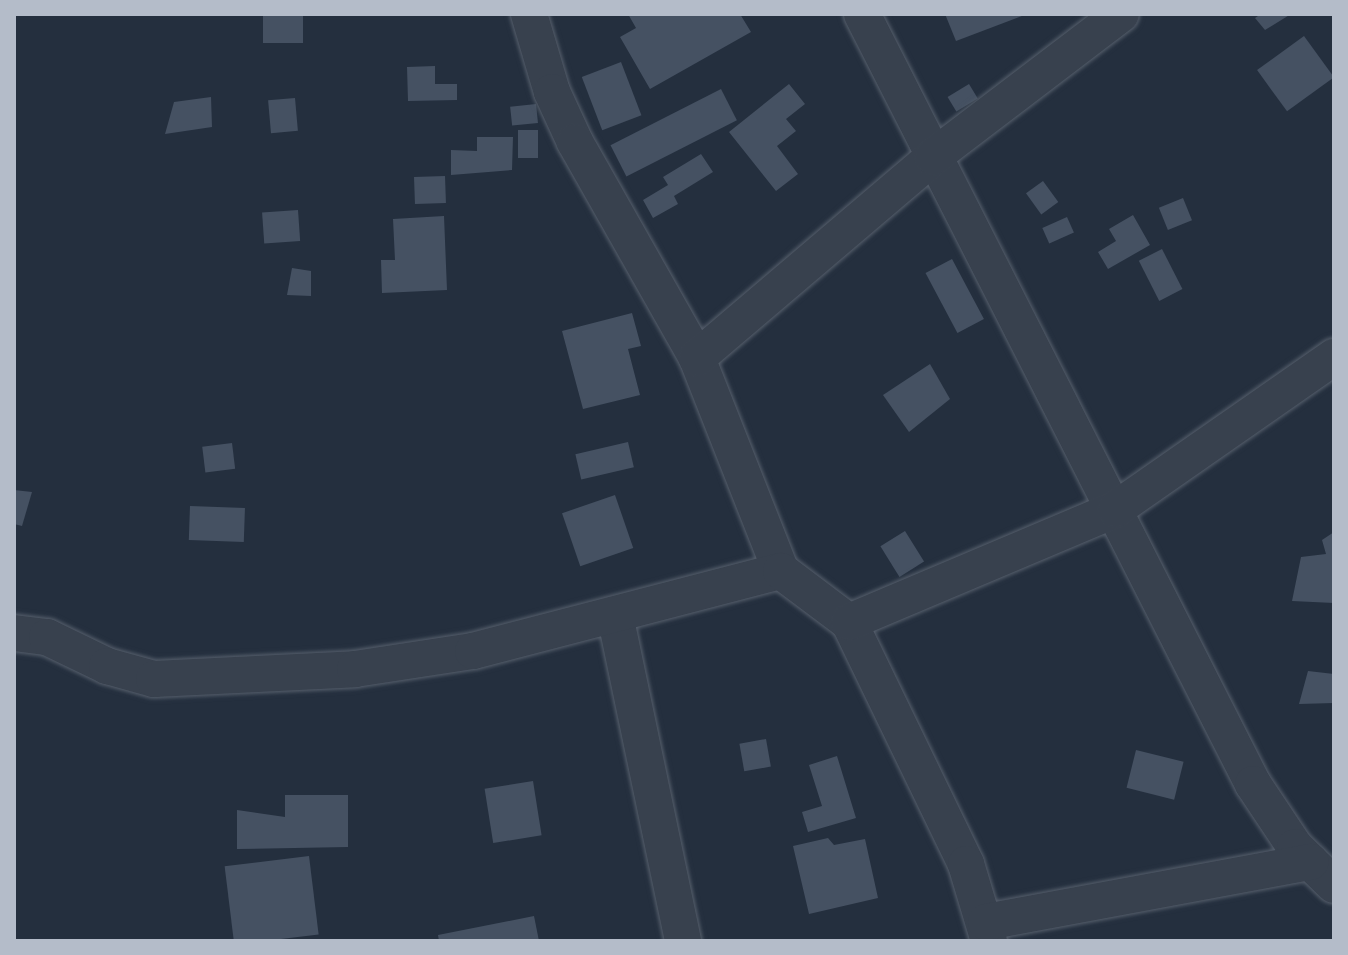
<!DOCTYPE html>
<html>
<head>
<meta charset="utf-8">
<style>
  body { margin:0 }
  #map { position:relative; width:1348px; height:955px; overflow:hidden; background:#242f3e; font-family:"Fira Sans",sans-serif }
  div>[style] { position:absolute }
  .building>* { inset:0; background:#455162; transform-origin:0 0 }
  .roads { filter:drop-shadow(0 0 2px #565f6c) drop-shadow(0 0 2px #565f6c) }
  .street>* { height:36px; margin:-18px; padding:0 18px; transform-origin:18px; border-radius:18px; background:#38414e }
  span { translate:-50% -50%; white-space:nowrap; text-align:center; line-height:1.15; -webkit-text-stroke:6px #1d2633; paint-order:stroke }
  .frame { position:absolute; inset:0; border:16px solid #b4bcc9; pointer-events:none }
</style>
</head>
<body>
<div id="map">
  <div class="building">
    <i style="left:263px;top:14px;width:40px;height:29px"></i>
    <i style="clip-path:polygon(628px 14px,740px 14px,751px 32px,650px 89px,620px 37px,636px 28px)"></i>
    <i style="clip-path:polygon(945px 14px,1027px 14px,956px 41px)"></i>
    <i style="clip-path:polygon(1261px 14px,1291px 14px,1265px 30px,1255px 18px)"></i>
    <i style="left:1304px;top:36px;width:51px;height:58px;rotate:54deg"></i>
    <i style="left:621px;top:62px;width:57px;height:42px;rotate:69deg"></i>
    <i style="clip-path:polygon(435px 66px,435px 84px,457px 84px,457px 100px,408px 101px,407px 67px)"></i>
    <i style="clip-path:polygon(789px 84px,805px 104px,786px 119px,796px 131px,777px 146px,798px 174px,776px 191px,729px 132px)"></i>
    <i style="left:969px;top:84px;width:17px;height:25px;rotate:59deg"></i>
    <i style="left:721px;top:89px;width:35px;height:124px;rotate:63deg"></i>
    <i style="clip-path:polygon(211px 97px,212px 127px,165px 134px,174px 102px)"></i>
    <i style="left:295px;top:98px;width:33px;height:27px;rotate:85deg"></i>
    <i style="left:536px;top:104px;width:19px;height:26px;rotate:84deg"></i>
    <i style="left:518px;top:130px;width:20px;height:28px"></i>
    <i style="clip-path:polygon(477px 137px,513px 137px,512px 170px,451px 175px,451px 150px,477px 151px)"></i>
    <i style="clip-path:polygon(701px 154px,713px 172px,674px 196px,678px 204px,653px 218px,643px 200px,668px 185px,663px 177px)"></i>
    <i style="left:445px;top:176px;width:27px;height:31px;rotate:88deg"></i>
    <i style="left:1043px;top:181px;width:26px;height:21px;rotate:54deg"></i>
    <i style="left:1183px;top:198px;width:24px;height:26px;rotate:68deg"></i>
    <i style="left:298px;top:210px;width:31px;height:36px;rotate:86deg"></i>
    <i style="clip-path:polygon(1133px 215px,1150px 245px,1108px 269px,1098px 252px,1116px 241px,1109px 229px)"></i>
    <i style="clip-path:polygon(444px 216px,447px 290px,382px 293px,381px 260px,395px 260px,393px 219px)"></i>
    <i style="left:1067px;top:217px;width:17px;height:27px;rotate:66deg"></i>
    <i style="left:1162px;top:249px;width:45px;height:26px;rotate:63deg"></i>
    <i style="left:952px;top:259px;width:68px;height:30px;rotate:62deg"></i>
    <i style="clip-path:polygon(292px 268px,311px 271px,311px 296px,287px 295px)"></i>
    <i style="clip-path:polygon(632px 313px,641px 346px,628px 349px,640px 395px,583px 409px,562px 331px)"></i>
    <i style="clip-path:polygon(930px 364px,950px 399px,909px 432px,883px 395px)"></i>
    <i style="left:628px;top:442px;width:26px;height:54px;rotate:77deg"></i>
    <i style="left:232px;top:443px;width:26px;height:30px;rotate:83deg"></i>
    <i style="clip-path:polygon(14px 490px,32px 492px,22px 526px,14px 524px)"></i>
    <i style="left:615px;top:495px;width:56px;height:56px;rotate:71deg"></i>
    <i style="left:190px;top:506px;width:55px;height:34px;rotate:2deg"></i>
    <i style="left:905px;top:531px;width:36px;height:29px;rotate:58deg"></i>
    <i style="clip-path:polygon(1334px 532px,1334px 603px,1292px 601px,1301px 557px,1326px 554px,1322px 540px)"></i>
    <i style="clip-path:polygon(1308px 671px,1334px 674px,1334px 703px,1299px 704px)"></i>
    <i style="left:766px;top:739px;width:28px;height:27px;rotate:80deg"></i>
    <i style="left:1136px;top:750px;width:49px;height:39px;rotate:14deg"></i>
    <i style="clip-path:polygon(837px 756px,856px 818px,808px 832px,802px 812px,822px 806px,809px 765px)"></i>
    <i style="left:533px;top:781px;width:55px;height:49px;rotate:81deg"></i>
    <i style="clip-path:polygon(285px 795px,348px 795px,348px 847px,237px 849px,237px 810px,285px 817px)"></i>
    <i style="clip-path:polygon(828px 838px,834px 845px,865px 839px,878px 898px,809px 914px,793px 846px)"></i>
    <i style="left:309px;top:856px;width:79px;height:85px;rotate:83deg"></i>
    <i style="clip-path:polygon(534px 916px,539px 941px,439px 941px,438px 935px)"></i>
  </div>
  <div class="roads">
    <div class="street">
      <i style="left:529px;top:14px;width:81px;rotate:73.6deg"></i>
      <i style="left:552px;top:92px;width:55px;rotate:65.3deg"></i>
      <i style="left:575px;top:142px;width:248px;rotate:60.5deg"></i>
      <i style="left:697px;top:358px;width:229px;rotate:68.5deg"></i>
      <i style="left:862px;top:14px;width:864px;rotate:63.08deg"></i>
      <i style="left:1253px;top:784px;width:76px;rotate:56.3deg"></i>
      <i style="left:1295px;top:847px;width:54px;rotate:44.3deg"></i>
      <i style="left:697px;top:358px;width:310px;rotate:-40.4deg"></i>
      <i style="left:933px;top:157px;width:236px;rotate:-37.3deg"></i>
      <i style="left:615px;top:615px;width:333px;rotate:78.2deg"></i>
      <i style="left:849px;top:622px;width:269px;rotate:64.2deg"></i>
      <i style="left:966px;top:864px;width:80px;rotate:73.4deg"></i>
      <i style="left:14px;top:633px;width:33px;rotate:7deg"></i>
      <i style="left:47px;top:637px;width:67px;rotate:25.8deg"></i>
      <i style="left:107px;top:666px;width:49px;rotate:15.5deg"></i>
      <i style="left:154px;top:679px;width:201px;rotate:-2.8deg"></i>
      <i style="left:355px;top:669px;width:119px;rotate:-8.7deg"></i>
      <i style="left:473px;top:651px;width:318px;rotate:-14.6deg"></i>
      <i style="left:781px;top:571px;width:85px;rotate:36.9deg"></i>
      <i style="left:849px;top:622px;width:290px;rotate:-22.9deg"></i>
      <i style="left:1116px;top:509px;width:266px;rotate:-34.9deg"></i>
      <i style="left:986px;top:922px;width:330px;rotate:-10.5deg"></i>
    </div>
  </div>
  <div class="frame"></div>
</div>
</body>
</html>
